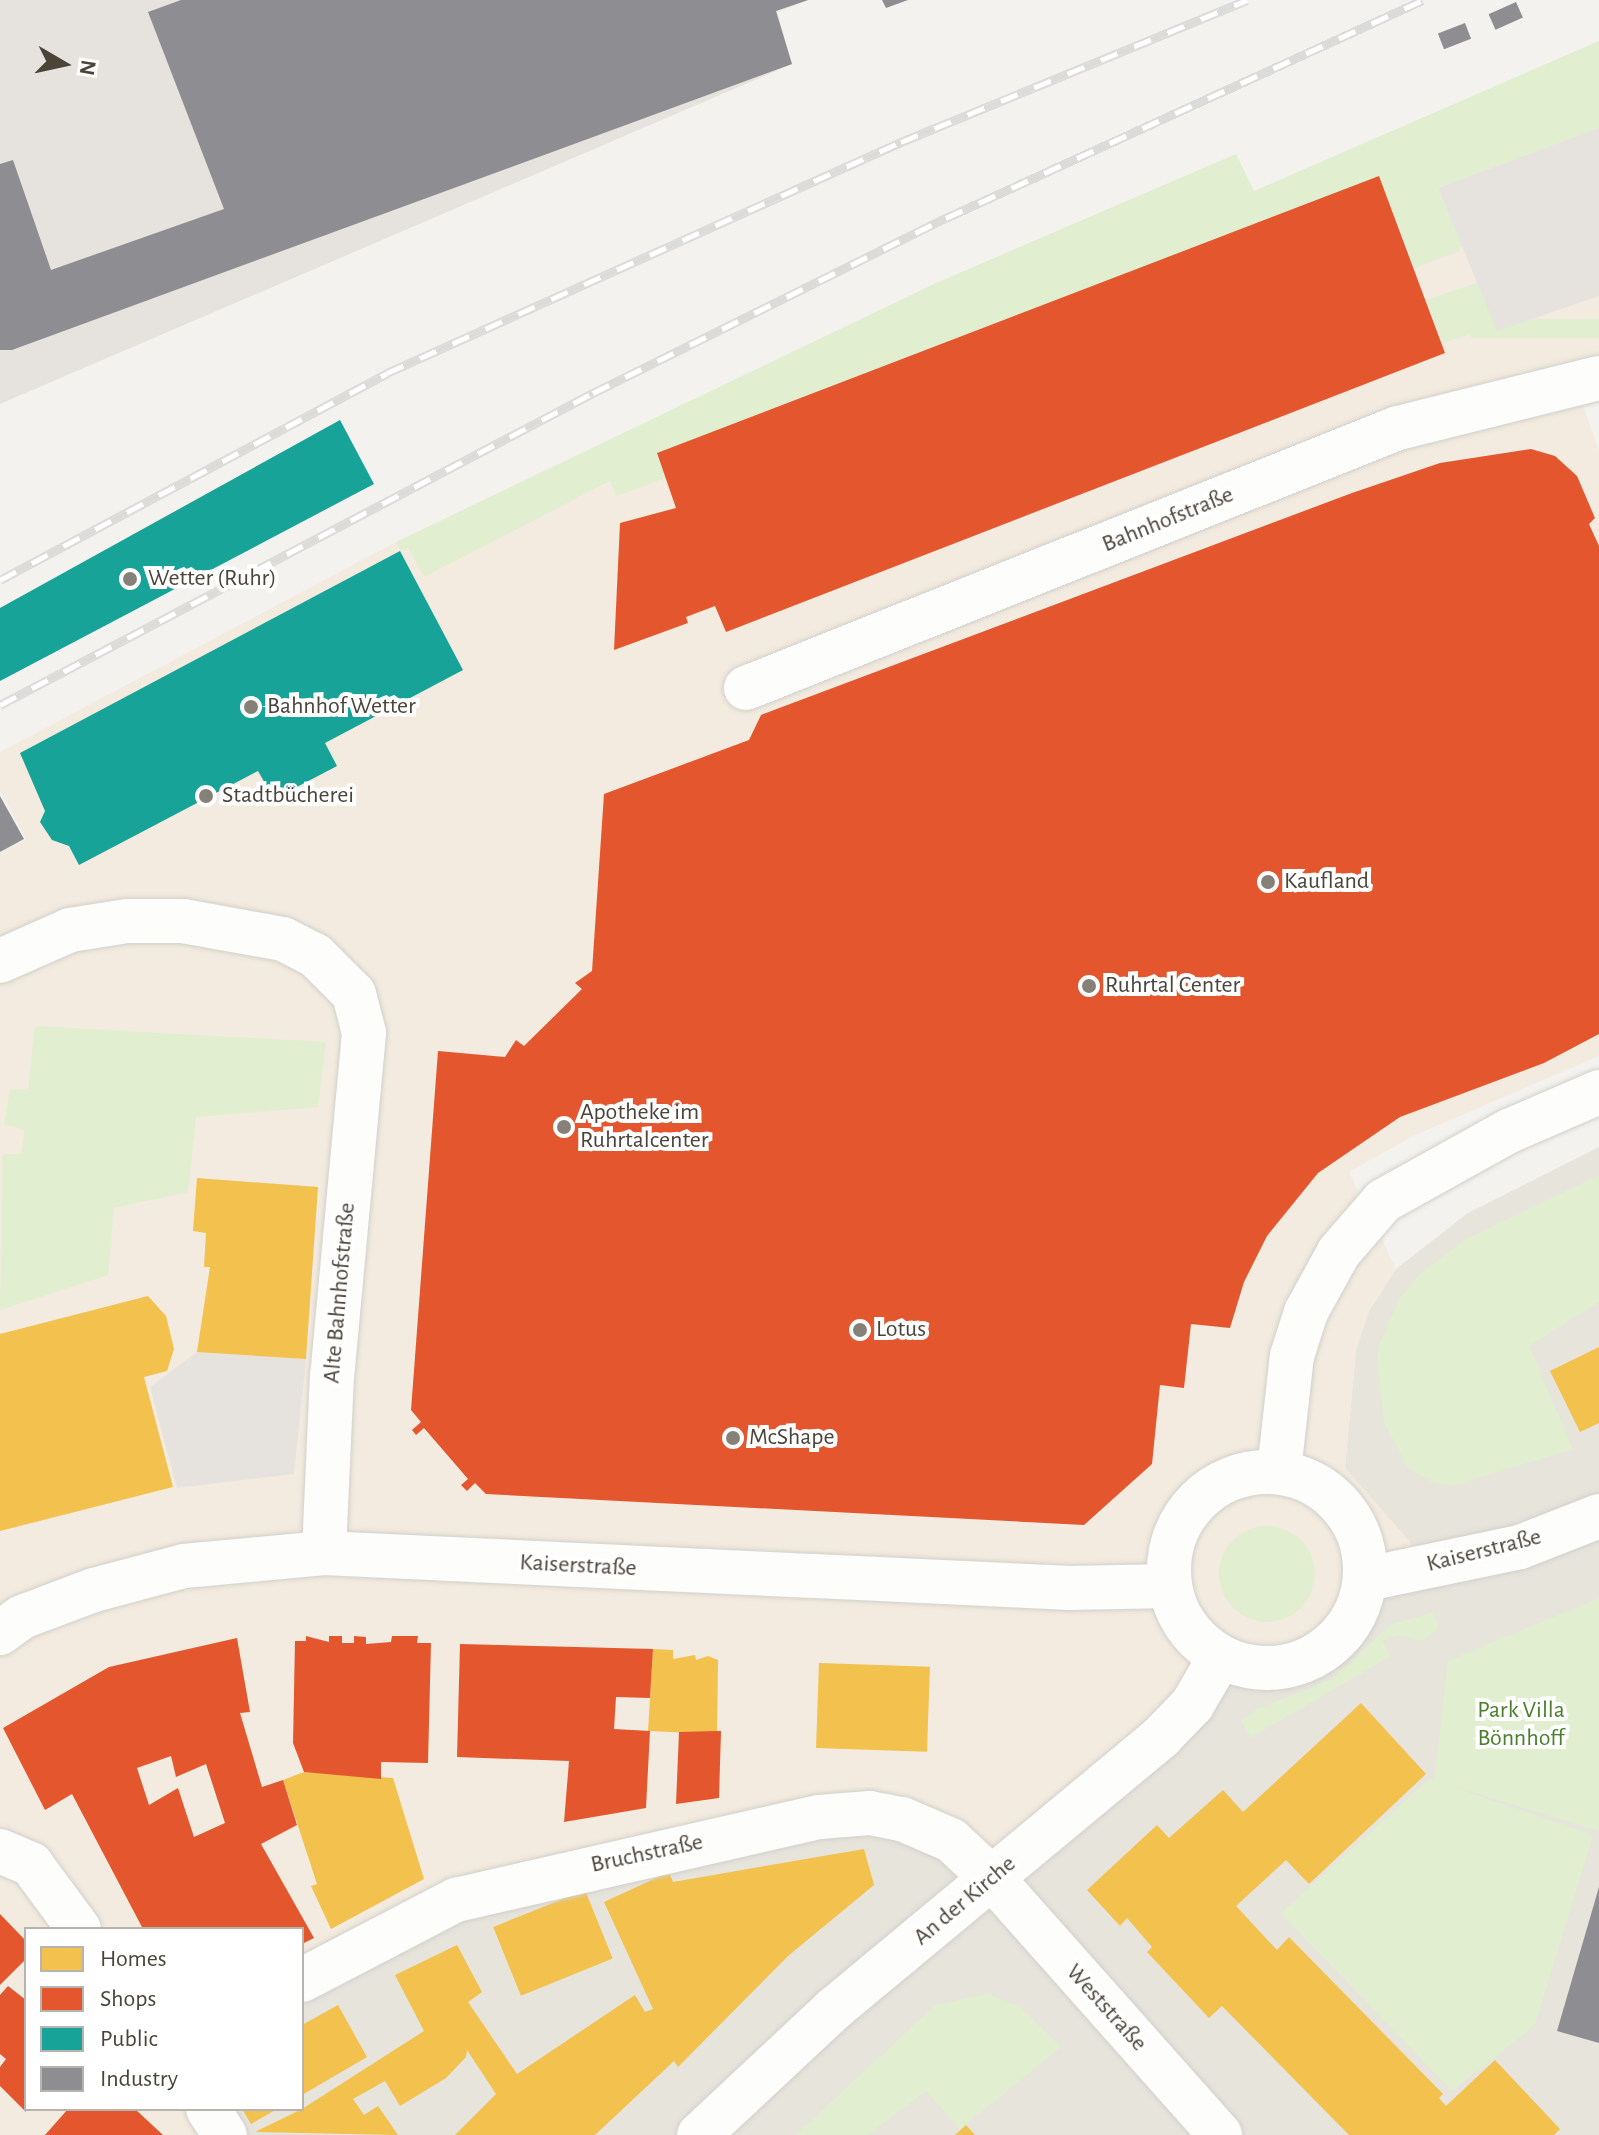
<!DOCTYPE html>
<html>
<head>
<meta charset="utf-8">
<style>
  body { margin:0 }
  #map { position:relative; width:1599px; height:2135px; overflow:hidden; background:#f4f2ee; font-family:"Alegreya Sans",sans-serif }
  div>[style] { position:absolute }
  .residential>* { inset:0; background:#e7e4dc }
  .commercial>* { inset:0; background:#f3ebdf }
  .industrial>* { inset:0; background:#e6e2de }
  .green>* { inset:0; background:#e1eecf; transform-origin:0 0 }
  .round { border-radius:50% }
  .parking>* { inset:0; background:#e6e3df }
  .homes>* { inset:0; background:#f2c14e; transform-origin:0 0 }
  .shops>* { inset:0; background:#e4572e }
  .public>* { inset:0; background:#17a398 }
  .industry>* { inset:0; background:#8d8d92; transform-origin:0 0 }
  .roads { filter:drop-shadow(0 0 2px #d2d0cb) drop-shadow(0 0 2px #d2d0cb) }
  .minor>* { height:44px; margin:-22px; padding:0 22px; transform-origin:22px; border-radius:22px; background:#fdfdfc }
  .minor>.ring { margin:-22px; padding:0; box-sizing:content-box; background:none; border:44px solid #fdfdfc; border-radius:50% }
  .rail>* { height:9px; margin-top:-4.5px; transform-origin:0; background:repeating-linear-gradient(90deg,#fff 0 18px,#dbdbda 0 36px); box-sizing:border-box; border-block:2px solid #dbdbda }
  .dots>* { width:22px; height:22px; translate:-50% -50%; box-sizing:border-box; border:4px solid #fff; border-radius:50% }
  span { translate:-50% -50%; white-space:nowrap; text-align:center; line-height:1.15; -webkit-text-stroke:8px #fff; paint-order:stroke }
  .street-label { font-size:24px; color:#4b4439 }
  .poi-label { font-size:24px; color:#4b4439 }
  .left { translate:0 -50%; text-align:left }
  .park-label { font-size:24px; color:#4a7f2a }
  .legend { position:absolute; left:24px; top:1927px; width:280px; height:184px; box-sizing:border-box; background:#fff; border:2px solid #b7b4b0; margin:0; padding:10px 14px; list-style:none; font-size:24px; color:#4b4439 }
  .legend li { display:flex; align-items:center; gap:16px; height:40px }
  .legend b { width:40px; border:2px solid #b7b4b0 }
  .north { position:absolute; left:24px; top:24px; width:80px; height:80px; -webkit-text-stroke:6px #fff; paint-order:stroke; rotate:99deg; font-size:22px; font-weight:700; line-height:32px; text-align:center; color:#4b4439 }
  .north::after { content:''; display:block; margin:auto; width:28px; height:36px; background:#4b4439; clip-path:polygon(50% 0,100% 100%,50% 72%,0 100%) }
</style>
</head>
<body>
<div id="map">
  <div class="residential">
    <i style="clip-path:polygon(1599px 1147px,1599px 2135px,220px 2135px,205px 2109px,302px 2109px,302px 1980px,372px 1943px,1205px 1685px,1367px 1579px,1430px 1565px,1345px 1468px,1356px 1350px,1369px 1311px,1396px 1269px,1468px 1213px)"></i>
  </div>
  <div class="commercial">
    <i style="clip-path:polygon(1599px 41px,1599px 362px,1572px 373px,1599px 451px,1599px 1056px,1413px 1136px,1349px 1172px,1396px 1269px,1369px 1311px,1356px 1350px,1345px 1468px,1430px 1565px,1367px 1579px,1354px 1620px,1326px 1651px,1299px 1665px,1257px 1671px,1219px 1659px,993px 1879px,902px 1819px,539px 1877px,302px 1980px,302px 1929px,26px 1929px,26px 2109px,205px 2109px,220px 2135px,0 2135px,0 853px,26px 839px,0 791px,0 752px,396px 542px,400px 551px,408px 547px,424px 576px,610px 481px,615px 495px,664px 478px,657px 453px)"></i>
  </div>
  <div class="industrial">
    <i style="clip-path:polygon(0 0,809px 0,777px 12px,792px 64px,0 404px)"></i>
  </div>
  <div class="green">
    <i style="clip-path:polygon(1599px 41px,1599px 128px,1438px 188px,1462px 246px,1459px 251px,1415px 268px,1379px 177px,657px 453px,665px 478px,616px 496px,610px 481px,424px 577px,408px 548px,400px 551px,396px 542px,936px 283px,1236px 154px,1254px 191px)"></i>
    <i style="clip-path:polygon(1480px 282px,1497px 331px,1490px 333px,1488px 328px,1444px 343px,1426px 300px)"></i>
    <i style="left:1599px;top:319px;width:19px;height:128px;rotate:90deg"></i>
    <i style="clip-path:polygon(35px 1026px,326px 1042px,318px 1107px,196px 1117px,188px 1192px,114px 1208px,108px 1275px,0 1310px,3px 1154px,21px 1154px,25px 1129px,4px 1125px,10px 1089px,28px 1090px)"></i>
    <i style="clip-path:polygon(1599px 1175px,1599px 1302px,1529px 1346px,1573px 1449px,1452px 1486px,1430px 1481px,1408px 1468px,1384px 1422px,1377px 1361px,1379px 1344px,1400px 1298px,1421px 1273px,1466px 1239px)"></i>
    <i class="round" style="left:1219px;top:1526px;width:96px;height:96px"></i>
    <i style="clip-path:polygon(1599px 1598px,1599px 1831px,1442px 1783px,1593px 1835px,1535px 2025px,1452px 2091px,1281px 1913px,1429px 1779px,1434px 1780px,1448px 1661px)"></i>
    <i style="clip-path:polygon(1433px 1612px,1439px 1629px,1421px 1641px,1398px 1635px,1382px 1641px,1391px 1656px,1250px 1738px,1241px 1721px,1257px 1709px,1330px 1680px,1391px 1625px)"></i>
    <i style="clip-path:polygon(987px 1994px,1020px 2007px,1061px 2047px,960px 2129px,926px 2091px,868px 2135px,796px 2135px,935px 2005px)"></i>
  </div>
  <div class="parking">
    <i style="clip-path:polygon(1599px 128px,1599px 296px,1497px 331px,1438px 188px)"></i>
    <i style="clip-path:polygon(197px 1352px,306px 1359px,294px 1474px,177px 1488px,150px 1387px)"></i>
  </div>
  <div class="homes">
    <i style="clip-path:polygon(197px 1178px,318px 1187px,306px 1359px,197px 1352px,210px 1267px,204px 1267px,206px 1233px,193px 1231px)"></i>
    <i style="clip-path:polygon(148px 1296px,166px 1316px,174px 1349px,167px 1371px,144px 1377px,173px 1487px,0 1531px,0 1334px)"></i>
    <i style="clip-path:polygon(1599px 1347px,1599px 1423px,1580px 1432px,1550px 1371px)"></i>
    <i style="clip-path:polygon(653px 1649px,673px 1650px,673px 1659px,695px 1655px,696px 1660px,708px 1656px,718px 1660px,717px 1734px,648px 1731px)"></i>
    <i style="left:819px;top:1663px;width:111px;height:85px;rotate:2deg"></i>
    <i style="clip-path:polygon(1361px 1703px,1426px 1774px,1309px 1884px,1286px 1860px,1236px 1906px,1277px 1950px,1289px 1937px,1443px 2094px,1439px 2098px,1446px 2106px,1495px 2060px,1560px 2129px,1554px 2135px,1349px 2135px,1222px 2006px,1209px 2018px,1147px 1952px,1152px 1947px,1127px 1918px,1120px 1926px,1087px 1890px,1157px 1825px,1169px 1838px,1223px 1790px,1243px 1812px)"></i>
    <i style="clip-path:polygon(304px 1772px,393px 1778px,424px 1879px,331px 1929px,311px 1886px,317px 1884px,283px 1780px)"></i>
    <i style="clip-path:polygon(864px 1849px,874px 1885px,788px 1956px,678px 2067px,674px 2061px,595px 2135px,455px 2135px,496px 2094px,467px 2050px,466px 2057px,446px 2078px,400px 2106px,385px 2081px,353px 2099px,364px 2115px,378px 2106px,398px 2135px,255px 2132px,302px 2109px,424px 2031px,395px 1975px,457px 1945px,482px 1992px,468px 2002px,517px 2074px,635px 1995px,645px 2012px,653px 2009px,604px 1902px,669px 1872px,673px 1882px)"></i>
    <i style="left:585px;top:1890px;width:74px;height:99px;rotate:68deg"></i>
    <i style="clip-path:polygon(338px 2005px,367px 2057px,302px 2095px,302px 2025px)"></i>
    <i style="clip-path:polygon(242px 2109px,277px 2109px,251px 2124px)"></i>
    <i style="clip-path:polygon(966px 2125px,975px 2135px,955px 2135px)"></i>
  </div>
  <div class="shops">
    <i style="clip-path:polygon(1379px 176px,1445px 353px,726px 632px,715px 606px,686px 617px,688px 623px,614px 650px,620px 523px,676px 508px,657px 453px)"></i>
    <i style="clip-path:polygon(1531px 449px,1555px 456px,1577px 476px,1595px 518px,1589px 524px,1599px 546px,1599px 1034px,1544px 1063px,1400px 1117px,1318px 1173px,1267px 1236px,1244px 1282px,1230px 1328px,1191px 1324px,1184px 1388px,1160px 1385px,1152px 1464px,1084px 1525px,486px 1494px,475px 1483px,467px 1491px,461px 1485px,468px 1479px,424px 1428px,416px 1435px,412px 1430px,421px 1422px,411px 1410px,438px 1051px,505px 1057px,516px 1040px,524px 1046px,582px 989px,575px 983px,592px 971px,604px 794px,749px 740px,761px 715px,1352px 493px,1440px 463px)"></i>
    <i style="clip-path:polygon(306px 1636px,329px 1642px,329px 1636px,342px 1636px,342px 1643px,354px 1643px,354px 1636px,366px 1637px,366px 1644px,391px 1642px,392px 1636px,418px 1636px,417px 1643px,431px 1643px,428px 1763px,381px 1762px,381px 1779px,304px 1772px,293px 1743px,295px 1641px,306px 1641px)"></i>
    <i style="clip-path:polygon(evenodd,237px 1638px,250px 1712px,240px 1713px,262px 1787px,283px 1780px,297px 1825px,261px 1844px,314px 1938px,302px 1944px,302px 1929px,143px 1929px,72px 1794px,45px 1810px,3px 1728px,109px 1667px,237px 1638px,171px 1756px,176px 1777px,206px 1764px,225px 1823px,194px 1837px,178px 1788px,149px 1805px,137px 1768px,171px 1756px)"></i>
    <i style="clip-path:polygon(460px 1644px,653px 1649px,650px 1698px,616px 1697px,614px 1729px,650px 1731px,646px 1808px,564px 1822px,569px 1761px,457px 1757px)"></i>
    <i style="clip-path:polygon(717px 1731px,721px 1731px,719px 1798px,676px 1804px,679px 1732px)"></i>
    <i style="clip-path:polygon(0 1914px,26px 1941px,26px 1959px,0 1985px)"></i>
    <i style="clip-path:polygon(8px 1986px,26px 2000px,26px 2112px,0 2086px,0 2067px,6px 2059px,0 2054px,0 1995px)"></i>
    <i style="clip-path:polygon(68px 2109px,135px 2109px,163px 2135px,45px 2135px)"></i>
  </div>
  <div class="public">
    <i style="clip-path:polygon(340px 420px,374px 484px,0 681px,0 608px)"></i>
    <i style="clip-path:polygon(400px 551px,463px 670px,325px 743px,337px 766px,274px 799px,258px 771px,79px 865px,69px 846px,52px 840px,40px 822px,45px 811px,20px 753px)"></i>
  </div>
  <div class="industry">
    <i style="clip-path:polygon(181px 0,808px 0,776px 11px,792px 64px,12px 350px,0 350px,0 164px,13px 160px,51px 270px,224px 209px,148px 12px)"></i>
    <i style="clip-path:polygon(882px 0,908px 0,886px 8px)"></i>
    <i style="left:1516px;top:2px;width:17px;height:30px;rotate:66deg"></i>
    <i style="left:1465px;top:23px;width:17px;height:29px;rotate:69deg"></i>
    <i style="clip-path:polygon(0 796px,24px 839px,0 852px)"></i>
    <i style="clip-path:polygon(1599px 1887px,1599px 2043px,1557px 2031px)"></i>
  </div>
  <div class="roads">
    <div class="minor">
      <i style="left:746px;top:688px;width:702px;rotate:-21.74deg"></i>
      <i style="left:1398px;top:428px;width:207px;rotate:-14deg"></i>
      <i style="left:0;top:961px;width:77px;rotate:-23.9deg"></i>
      <i style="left:70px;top:930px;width:58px;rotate:-9deg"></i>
      <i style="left:127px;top:921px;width:56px"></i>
      <i style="left:183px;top:921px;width:102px;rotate:10.2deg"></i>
      <i style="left:283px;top:939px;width:36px;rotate:27deg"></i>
      <i style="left:315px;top:955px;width:55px;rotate:45deg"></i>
      <i style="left:354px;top:994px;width:40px;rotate:75.6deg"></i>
      <i style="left:364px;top:1033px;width:343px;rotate:95.3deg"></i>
      <i style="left:332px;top:1375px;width:178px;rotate:92.6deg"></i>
      <i style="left:1279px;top:1471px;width:116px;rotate:-83.6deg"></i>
      <i style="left:1292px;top:1356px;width:46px;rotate:-72.3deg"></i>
      <i style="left:1306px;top:1312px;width:68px;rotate:-61.2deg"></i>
      <i style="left:1339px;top:1252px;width:67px;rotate:-49.2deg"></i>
      <i style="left:1383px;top:1201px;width:144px;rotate:-29.1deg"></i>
      <i style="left:1509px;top:1131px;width:98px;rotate:-23.4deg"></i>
      <i class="ring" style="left:1169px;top:1472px;width:152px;height:152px"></i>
      <i style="left:1367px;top:1579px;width:156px;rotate:-11.8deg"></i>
      <i style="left:1520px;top:1547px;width:85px;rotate:-21.4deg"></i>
      <i style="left:0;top:1633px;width:27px;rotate:-36deg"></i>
      <i style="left:22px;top:1617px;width:77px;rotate:-20.6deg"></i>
      <i style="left:94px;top:1590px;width:93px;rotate:-14.9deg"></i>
      <i style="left:184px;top:1566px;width:141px;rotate:-5.3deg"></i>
      <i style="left:324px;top:1553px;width:747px;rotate:2.69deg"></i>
      <i style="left:1070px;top:1588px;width:100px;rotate:-1.1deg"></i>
      <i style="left:0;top:1851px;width:34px;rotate:23deg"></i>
      <i style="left:31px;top:1864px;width:81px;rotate:53.6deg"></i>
      <i style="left:302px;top:1980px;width:174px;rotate:-27.5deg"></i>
      <i style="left:456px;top:1900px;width:372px;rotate:-12.9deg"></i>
      <i style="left:819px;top:1817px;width:51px;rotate:-4.5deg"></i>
      <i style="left:870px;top:1813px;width:33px;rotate:11deg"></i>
      <i style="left:902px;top:1819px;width:53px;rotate:23.2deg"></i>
      <i style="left:951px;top:1840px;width:57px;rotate:42.9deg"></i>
      <i style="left:993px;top:1879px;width:342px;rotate:48.4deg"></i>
      <i style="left:208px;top:2109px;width:31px;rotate:57deg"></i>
      <i style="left:699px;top:2135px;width:187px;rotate:-43.1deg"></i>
      <i style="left:836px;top:2007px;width:423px;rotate:-39.7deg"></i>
      <i style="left:1161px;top:1737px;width:45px;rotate:-45.9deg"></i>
      <i style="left:1192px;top:1705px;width:53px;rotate:-59.6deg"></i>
    </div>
  </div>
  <div class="rail">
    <i style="left:0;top:580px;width:439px;rotate:-28.1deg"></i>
    <i style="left:387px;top:373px;width:564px;rotate:-24.2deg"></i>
    <i style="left:901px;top:142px;width:374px;rotate:-22.3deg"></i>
    <i style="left:0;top:705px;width:670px;rotate:-27.75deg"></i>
    <i style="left:593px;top:393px;width:394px;rotate:-26.4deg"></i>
    <i style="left:946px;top:218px;width:524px;rotate:-24.56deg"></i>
  </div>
  <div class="dots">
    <i style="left:130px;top:579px;background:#868178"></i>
    <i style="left:251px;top:707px;background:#868178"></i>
    <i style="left:206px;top:796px;background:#868178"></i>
    <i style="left:1268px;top:882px;background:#868178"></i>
    <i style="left:1089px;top:986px;background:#868178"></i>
    <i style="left:564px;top:1127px;background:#868178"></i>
    <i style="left:860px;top:1330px;background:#868178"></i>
    <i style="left:733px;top:1438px;background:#868178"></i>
  </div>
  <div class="street-label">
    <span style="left:1168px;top:520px;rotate:-22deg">Bahnhofstraße</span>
    <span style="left:340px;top:1293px;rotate:-85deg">Alte Bahnhofstraße</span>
    <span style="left:1484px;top:1551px;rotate:-14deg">Kaiserstraße</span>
    <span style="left:578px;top:1566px;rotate:3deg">Kaiserstraße</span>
    <span style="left:647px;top:1854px;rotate:-12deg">Bruchstraße</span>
    <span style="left:965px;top:1901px;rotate:-40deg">An der Kirche</span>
    <span style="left:1106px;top:2008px;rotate:48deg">Weststraße</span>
  </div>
  <div class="poi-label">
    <span class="left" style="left:148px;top:579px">Wetter (Ruhr)</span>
    <span class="left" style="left:267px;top:707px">Bahnhof Wetter</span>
    <span class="left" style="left:222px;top:796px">Stadtbücherei</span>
    <span class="left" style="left:1284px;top:882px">Kaufland</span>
    <span class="left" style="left:1105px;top:986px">Ruhrtal Center</span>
    <span class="left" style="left:580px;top:1127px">Apotheke im<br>Ruhrtalcenter</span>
    <span class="left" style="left:876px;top:1330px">Lotus</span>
    <span class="left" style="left:749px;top:1438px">McShape</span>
  </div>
  <div class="park-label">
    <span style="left:1521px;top:1725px">Park Villa<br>Bönnhoff</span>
  </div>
  <ul class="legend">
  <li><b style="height:22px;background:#f2c14e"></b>Homes</li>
  <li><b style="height:22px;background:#e4572e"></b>Shops</li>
  <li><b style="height:22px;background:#17a398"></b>Public</li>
  <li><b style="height:22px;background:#8d8d92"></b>Industry</li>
  </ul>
  <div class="north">N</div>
</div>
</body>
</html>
